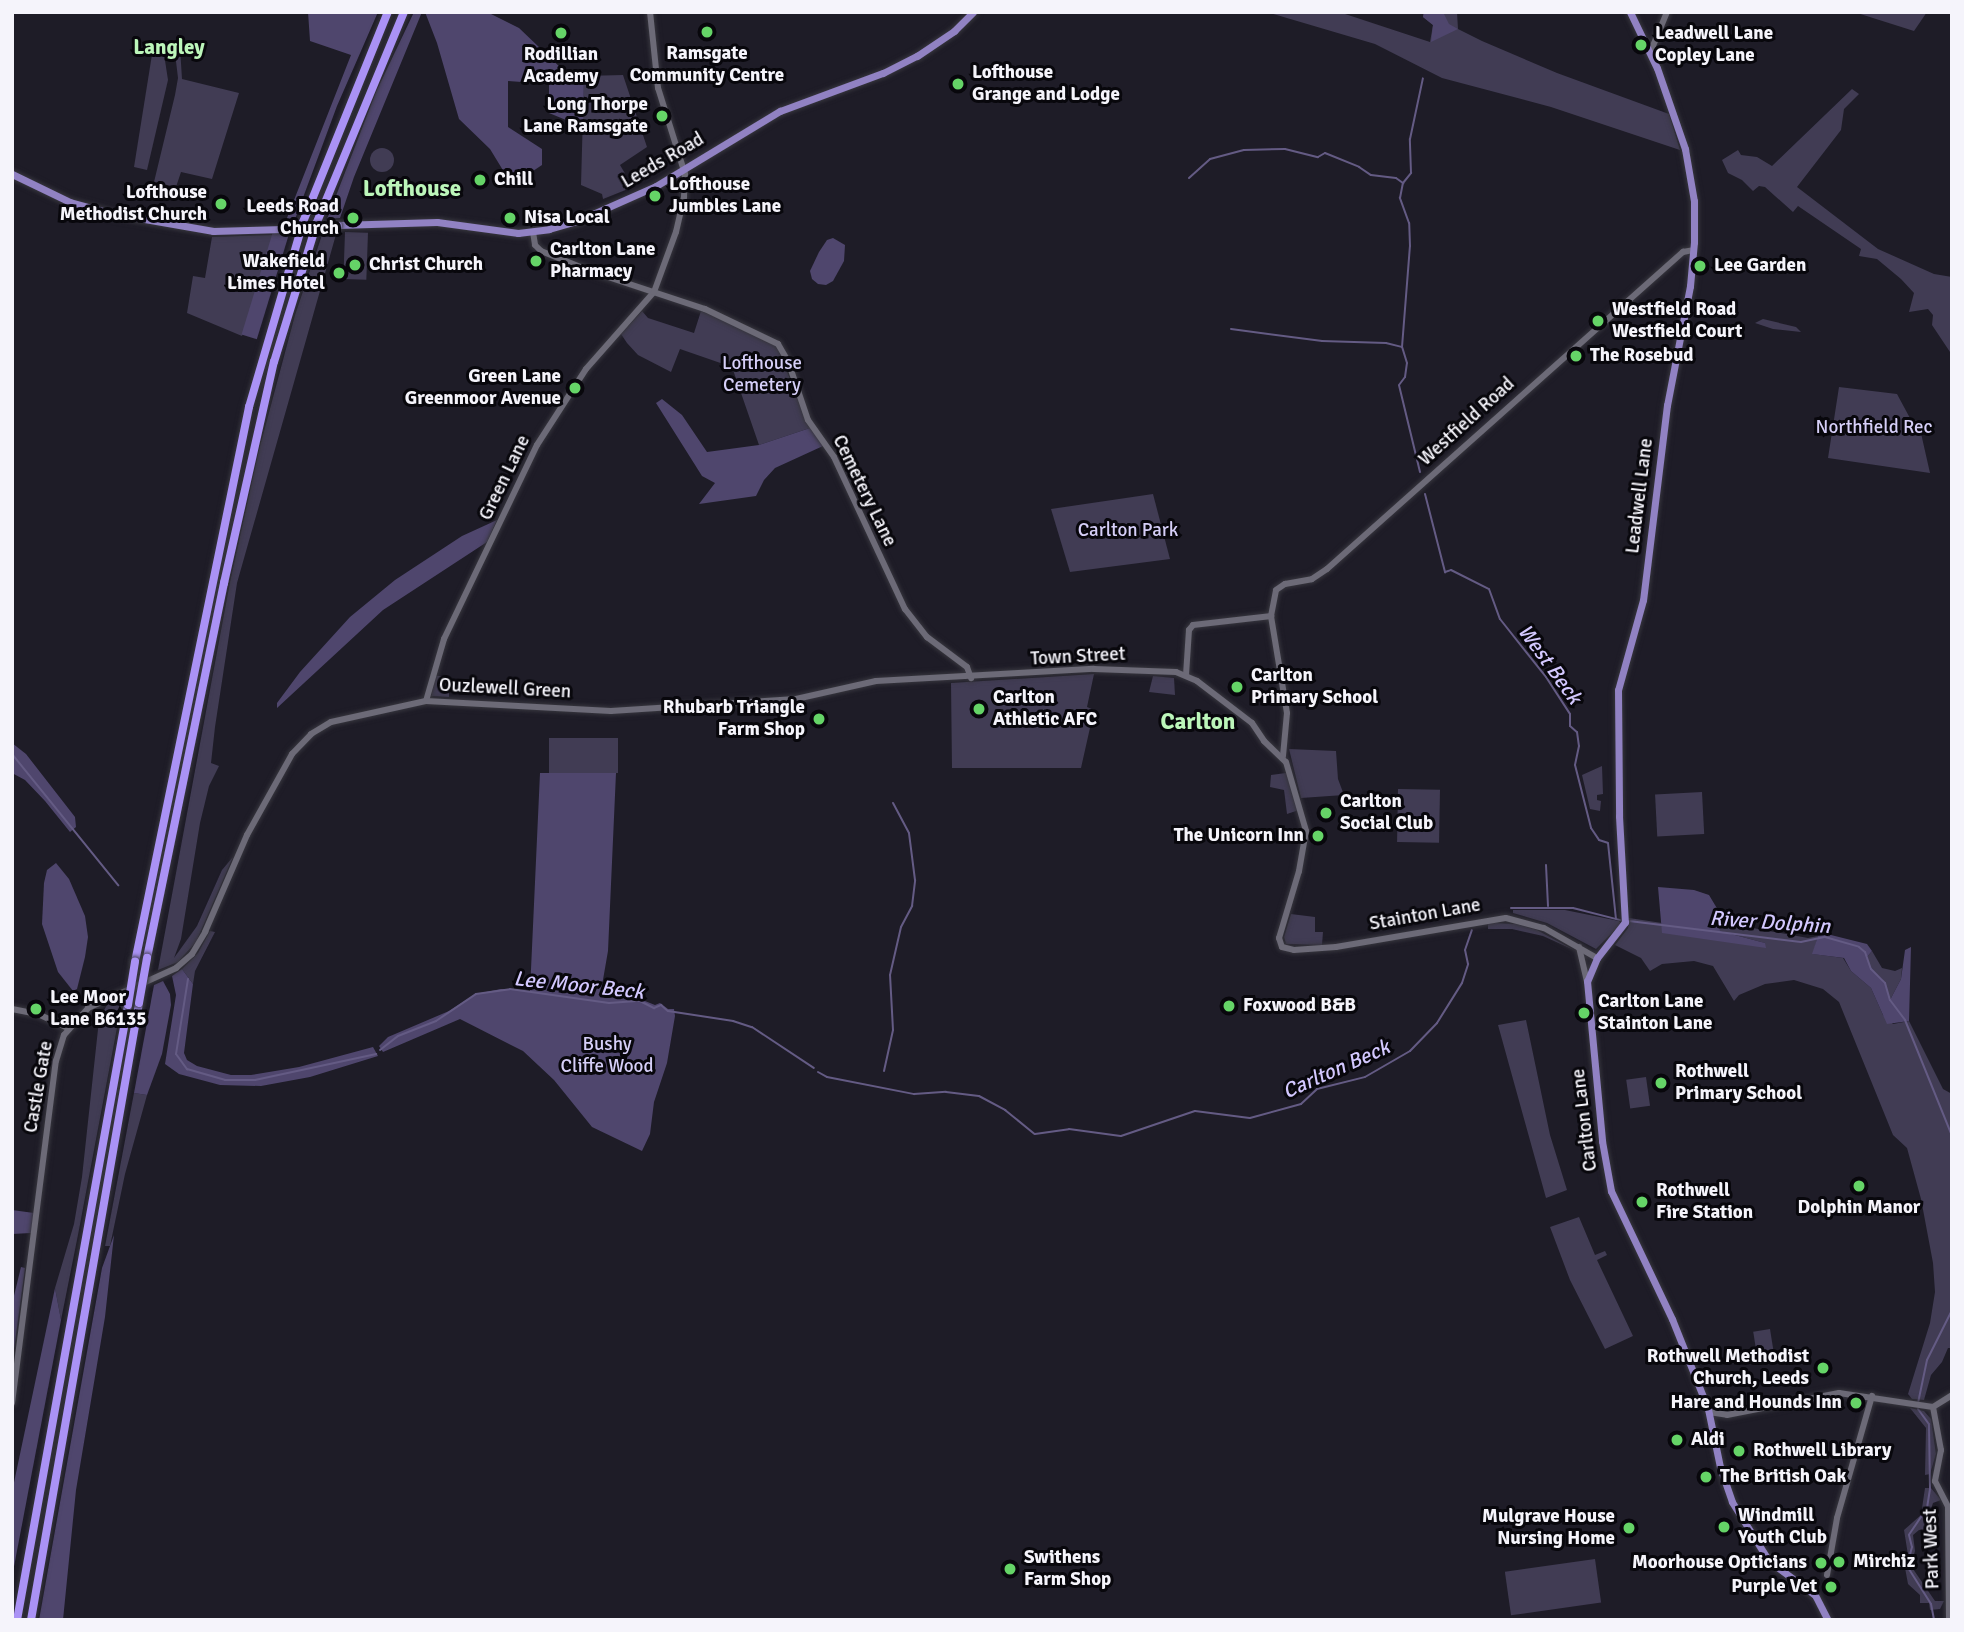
<!DOCTYPE html>
<html>
<head>
<meta charset="utf-8">
<style>
  body { margin:0 }
  #map { position:relative; width:1964px; height:1632px; overflow:hidden; background:#1e1c27; font-family:Signika,sans-serif }
  div>[style] { position:absolute }
  .green>* { inset:0; background:#413c54; transform-origin:0 0 }
  .round { border-radius:50% }
  .forest>* { inset:0; background:#4f466d; transform-origin:0 0 }
  .stream>* { height:2px; margin:-1px; padding:0 1px; transform-origin:1px; border-radius:1px; background:#645b84 }
  .roads { filter:drop-shadow(0 0 2px #37363e) drop-shadow(0 0 2px #37363e) }
  .secondary>* { height:6px; margin:-3px; padding:0 3px; transform-origin:3px; border-radius:3px; background:#6c6a77 }
  .primary>* { height:7px; margin:-3.5px; padding:0 3.5px; transform-origin:3.5px; border-radius:3.5px; background:#9182c3 }
  .highway>* { height:8px; margin:-4px; padding:0 4px; transform-origin:4px; border-radius:4px; background:#aa92f5 }
  .bridges { filter:drop-shadow(0 0 2px #37363e) drop-shadow(0 0 2px #37363e) }
  .primary-bridge>* { height:7px; margin:-3.5px; padding:0 3.5px; transform-origin:3.5px; border-radius:3.5px; background:#9182c3 }
  .highway-bridge>* { height:8px; margin:-4px; padding:0 4px; transform-origin:4px; border-radius:4px; background:#aa92f5 }
  .dots>* { width:19px; height:19px; translate:-50% -50%; box-sizing:border-box; border:4px solid #08070c; border-radius:50% }
  span { translate:-50% -50%; white-space:nowrap; text-align:center; line-height:1.15; -webkit-text-stroke:6px #08070c; paint-order:stroke }
  .poi-label { font-size:19px; color:#f5f4fb; font-weight:700 }
  .left { translate:0 -50%; text-align:left }
  .right { translate:-100% -50%; text-align:right }
  .street-label { font-size:19px; color:#f5f4fb }
  .park-label { font-size:19px; color:#d6cff8 }
  .neighbourhood-label { font-size:21px; color:#bcf6ba; font-weight:700 }
  .water-label { font-size:21px; color:#d3c8ff; font-style:italic }
  .quarter-label { font-size:23px; color:#bcf6ba; font-weight:700 }
  .frame { position:absolute; inset:0; border:14px solid #f5f4fb; pointer-events:none }
</style>
</head>
<body>
<div id="map">
  <div class="green">
    <i style="clip-path:polygon(1267px 12px,1339px 12px,1430px 42px,1433px 25px,1423px 17px,1424px 12px,1457px 12px,1458px 29px,1482px 41px,1557px 73px,1669px 114px,1680px 150px,1551px 107px,1442px 78px,1375px 44px)"></i>
    <i style="clip-path:polygon(1854px 12px,1927px 12px,1914px 31px)"></i>
    <i style="clip-path:polygon(162px 41px,168px 80px,147px 170px,134px 167px,154px 42px)"></i>
    <i style="clip-path:polygon(180px 47px,182px 79px,239px 93px,212px 179px,181px 172px,176px 187px,154px 182px,175px 95px,178px 78px,175px 53px)"></i>
    <i style="clip-path:polygon(623px 75px,647px 147px,620px 165px,633px 187px,603px 199px,602px 194px,581px 185px,584px 76px)"></i>
    <i style="clip-path:polygon(1852px 89px,1859px 94px,1844px 109px,1841px 130px,1797px 187px,1878px 249px,1934px 274px,1952px 277px,1952px 355px,1932px 325px,1933px 315px,1928px 309px,1909px 312px,1914px 293px,1901px 279px,1877px 259px,1859px 256px,1861px 249px,1798px 206px,1793px 212px,1765px 187px,1759px 186px,1753px 191px,1742px 180px,1728px 173px,1722px 160px,1738px 150px,1741px 155px,1757px 157px,1772px 166px)"></i>
    <i class="round" style="left:370px;top:148px;width:24px;height:24px"></i>
    <i style="clip-path:polygon(337px 231px,237px 583px,215px 727px,211px 763px,219px 766px,209px 786px,200px 823px,181px 939px,174px 958px,197px 926px,222px 870px,233px 857px,196px 942px,178px 962px,158px 970px,230px 582px,259px 450px,295px 315px,323px 232px)"></i>
    <i style="left:345px;top:232px;width:23px;height:47px;rotate:2deg"></i>
    <i style="clip-path:polygon(273px 235px,242px 336px,187px 313px,193px 276px,205px 278px,212px 237px)"></i>
    <i style="clip-path:polygon(642px 311px,648px 318px,694px 333px,701px 311px,758px 335px,777px 347px,810px 428px,759px 445px,732px 367px,680px 349px,671px 372px,638px 355px,627px 343px,621px 334px)"></i>
    <i style="clip-path:polygon(1763px 319px,1796px 327px,1801px 332px,1773px 329px,1755px 323px)"></i>
    <i style="clip-path:polygon(1839px 387px,1897px 394px,1911px 420px,1918px 420px,1930px 473px,1828px 458px)"></i>
    <i style="clip-path:polygon(1153px 494px,1170px 559px,1070px 572px,1051px 509px)"></i>
    <i style="clip-path:polygon(1094px 674px,1087px 707px,1094px 710px,1081px 768px,952px 768px,951px 683px)"></i>
    <i style="clip-path:polygon(436px 676px,449px 676px,449px 697px,431px 696px)"></i>
    <i style="clip-path:polygon(1153px 676px,1174px 678px,1175px 695px,1149px 692px)"></i>
    <i style="left:549px;top:738px;width:69px;height:35px"></i>
    <i style="clip-path:polygon(1289px 749px,1336px 751px,1338px 779px,1344px 795px,1301px 798px)"></i>
    <i style="clip-path:polygon(1602px 766px,1603px 794px,1597px 795px,1597px 800px,1601px 801px,1600px 811px,1590px 809px,1582px 775px)"></i>
    <i style="clip-path:polygon(1286px 773px,1299px 810px,1287px 814px,1284px 790px,1270px 787px,1271px 775px)"></i>
    <i style="left:1398px;top:789px;width:42px;height:53px;rotate:1deg"></i>
    <i style="left:1702px;top:792px;width:42px;height:47px;rotate:87deg"></i>
    <i style="clip-path:polygon(1513px 910px,1565px 910px,1619px 921px,1621px 924px,1596px 949px,1547px 923px,1513px 913px)"></i>
    <i style="clip-path:polygon(1291px 914px,1315px 917px,1315px 932px,1323px 932px,1322px 945px,1286px 944px,1284px 937px)"></i>
    <i style="clip-path:polygon(1629px 918px,1662px 923px,1662px 932px,1765px 943px,1720px 931px,1720px 922px,1808px 938px,1818px 936px,1813px 954px,1843px 958px,1851px 971px,1871px 988px,1883px 1015px,1893px 1024px,1909px 1021px,1943px 1089px,1952px 1094px,1952px 1348px,1948px 1348px,1942px 1362px,1931px 1375px,1924px 1400px,1912px 1399px,1908px 1394px,1930px 1323px,1935px 1292px,1933px 1263px,1921px 1199px,1907px 1148px,1893px 1135px,1839px 1002px,1823px 989px,1794px 980px,1765px 984px,1739px 995px,1734px 1001px,1713px 966px,1694px 961px,1662px 964px,1650px 971px,1641px 958px,1615px 945px,1628px 928px)"></i>
    <i style="clip-path:polygon(1495px 923px,1516px 924px,1537px 930px,1574px 950px,1543px 936px,1512px 929px,1488px 929px,1488px 924px)"></i>
    <i style="clip-path:polygon(210px 931px,215px 932px,195px 971px,193px 984px,182px 969px,198px 953px)"></i>
    <i style="clip-path:polygon(1872px 951px,1882px 968px,1895px 971px,1902px 968px,1901px 979px,1890px 1000px,1882px 979px,1871px 969px,1867px 957px)"></i>
    <i style="clip-path:polygon(123px 996px,78px 1235px,61px 1320px,55px 1288px,74px 1224px,82px 1177px,99px 1020px,109px 1001px)"></i>
    <i style="clip-path:polygon(1526px 1020px,1550px 1135px,1567px 1190px,1546px 1198px,1498px 1025px)"></i>
    <i style="left:1646px;top:1077px;width:29px;height:20px;rotate:82deg"></i>
    <i style="clip-path:polygon(134px 1093px,147px 1095px,125px 1174px,110px 1246px,105px 1246px)"></i>
    <i style="clip-path:polygon(1579px 1217px,1595px 1255px,1605px 1251px,1607px 1255px,1597px 1260px,1633px 1336px,1605px 1349px,1570px 1280px,1550px 1227px)"></i>
    <i style="left:1770px;top:1329px;width:32px;height:17px;rotate:81deg"></i>
    <i style="clip-path:polygon(1910px 1408px,1924px 1411px,1931px 1419px,1936px 1454px,1930px 1474px,1925px 1475px,1926px 1428px)"></i>
    <i style="clip-path:polygon(1925px 1488px,1931px 1488px,1941px 1500px,1933px 1503px,1929px 1515px,1930px 1529px,1919px 1530px,1913px 1535px,1915px 1551px,1911px 1566px,1935px 1601px,1944px 1601px,1940px 1609px,1930px 1610px,1929px 1603px,1920px 1603px,1920px 1595px,1908px 1584px,1903px 1557px,1908px 1555px,1904px 1530px,1921px 1515px)"></i>
    <i style="left:1595px;top:1559px;width:44px;height:91px;rotate:82deg"></i>
  </div>
  <div class="forest">
    <i style="clip-path:polygon(308px 12px,378px 12px,337px 106px,294px 222px,285px 223px,351px 55px,310px 41px)"></i>
    <i style="clip-path:polygon(414px 12px,422px 12px,354px 177px,340px 218px,327px 219px,376px 92px)"></i>
    <i style="clip-path:polygon(425px 12px,487px 12px,519px 28px,563px 70px,584px 76px,583px 127px,549px 113px,549px 84px,508px 81px,508px 127px,542px 149px,542px 165px,512px 185px,490px 149px,459px 119px,437px 43px)"></i>
    <i style="clip-path:polygon(1424px 12px,1443px 12px,1449px 24px,1458px 29px,1431px 42px,1433px 25px,1423px 17px)"></i>
    <i style="left:289px;top:234px;width:110px;height:16px;rotate:107deg"></i>
    <i style="clip-path:polygon(833px 238px,845px 245px,844px 261px,833px 281px,826px 285px,818px 284px,812px 279px,810px 271px,819px 252px,827px 240px)"></i>
    <i style="clip-path:polygon(662px 399px,682px 415px,707px 452px,759px 445px,810px 428px,823px 446px,775px 468px,764px 480px,756px 496px,699px 504px,715px 483px,702px 476px,656px 403px)"></i>
    <i style="clip-path:polygon(497px 520px,487px 542px,383px 610px,277px 708px,277px 703px,300px 672px,350px 617px,395px 580px,462px 536px)"></i>
    <i style="clip-path:polygon(12px 743px,26px 754px,75px 817px,76px 827px,70px 832px,45px 801px,25px 780px,12px 773px)"></i>
    <i style="clip-path:polygon(540px 773px,616px 773px,608px 951px,600px 997px,640px 999px,655px 1005px,660px 1003px,668px 1009px,674px 1009px,675px 1016px,667px 1063px,654px 1102px,650px 1134px,642px 1151px,592px 1127px,554px 1080px,523px 1051px,460px 1019px,383px 1052px,379px 1046px,388px 1037px,449px 1011px,476px 994px,501px 989px,530px 991px)"></i>
    <i style="clip-path:polygon(56px 863px,69px 879px,85px 916px,88px 937px,85px 957px,77px 989px,73px 991px,58px 972px,42px 924px,44px 883px,47px 870px)"></i>
    <i style="clip-path:polygon(1658px 887px,1694px 890px,1709px 895px,1718px 910px,1720px 931px,1765px 943px,1766px 948px,1662px 933px)"></i>
    <i style="clip-path:polygon(1827px 934px,1867px 944px,1872px 951px,1867px 957px,1871px 969px,1885px 983px,1890px 1000px,1901px 979px,1905px 950px,1911px 947px,1909px 1021px,1887px 1024px,1871px 988px,1851px 971px,1844px 958px,1812px 954px,1818px 936px)"></i>
    <i style="clip-path:polygon(182px 969px,193px 984px,184px 1053px,187px 1060px,197px 1066px,231px 1075px,251px 1075px,299px 1067px,373px 1047px,378px 1056px,310px 1077px,261px 1086px,220px 1085px,179px 1074px,165px 1064px,176px 995px,172px 976px)"></i>
    <i style="clip-path:polygon(163px 981px,170px 994px,171px 1005px,162px 1054px,147px 1095px,134px 1093px,154px 985px)"></i>
    <i style="clip-path:polygon(12px 1210px,34px 1213px,31px 1233px,12px 1234px)"></i>
    <i style="clip-path:polygon(114px 1235px,105px 1317px,76px 1490px,63px 1620px,39px 1620px,102px 1268px)"></i>
    <i style="clip-path:polygon(21px 1267px,25px 1268px,12px 1365px,12px 1304px)"></i>
    <i style="clip-path:polygon(55px 1288px,61px 1320px,12px 1577px,12px 1492px)"></i>
  </div>
  <div class="stream">
    <i style="left:1189px;top:178px;width:28px;rotate:-42deg"></i>
    <i style="left:1210px;top:159px;width:35px;rotate:-15deg"></i>
    <i style="left:1244px;top:150px;width:41px;rotate:-1.4deg"></i>
    <i style="left:1285px;top:149px;width:34px;rotate:14deg"></i>
    <i style="left:1318px;top:157px;width:8px;rotate:-30deg"></i>
    <i style="left:1325px;top:153px;width:37px;rotate:22deg"></i>
    <i style="left:1359px;top:167px;width:14px;rotate:34deg"></i>
    <i style="left:1371px;top:175px;width:25px;rotate:7deg"></i>
    <i style="left:1396px;top:178px;width:9px;rotate:36deg"></i>
    <i style="left:1231px;top:329px;width:92px;rotate:7.5deg"></i>
    <i style="left:1322px;top:341px;width:64px;rotate:1.8deg"></i>
    <i style="left:1386px;top:343px;width:16px;rotate:14deg"></i>
    <i style="left:1420px;top:472px;width:89px;rotate:-103.6deg"></i>
    <i style="left:1399px;top:385px;width:10px;rotate:-53deg"></i>
    <i style="left:1405px;top:377px;width:14px;rotate:-82deg"></i>
    <i style="left:1407px;top:363px;width:17px;rotate:-107deg"></i>
    <i style="left:1402px;top:347px;width:101px;rotate:-85.5deg"></i>
    <i style="left:1410px;top:246px;width:23px;rotate:-92deg"></i>
    <i style="left:1409px;top:223px;width:27px;rotate:-110deg"></i>
    <i style="left:1400px;top:198px;width:15px;rotate:-79deg"></i>
    <i style="left:1403px;top:183px;width:13px;rotate:-51deg"></i>
    <i style="left:1411px;top:173px;width:34px;rotate:-92deg"></i>
    <i style="left:1410px;top:139px;width:62px;rotate:-78deg"></i>
    <i style="left:1425px;top:494px;width:81px;rotate:75.6deg"></i>
    <i style="left:1445px;top:572px;width:6px;rotate:-18deg"></i>
    <i style="left:1451px;top:570px;width:42px;rotate:26.6deg"></i>
    <i style="left:1489px;top:589px;width:32px;rotate:70deg"></i>
    <i style="left:1500px;top:619px;width:74px;rotate:51.6deg"></i>
    <i style="left:1546px;top:677px;width:44px;rotate:57deg"></i>
    <i style="left:1570px;top:714px;width:12px;rotate:90deg"></i>
    <i style="left:1570px;top:726px;width:9px;rotate:41deg"></i>
    <i style="left:1577px;top:732px;width:14px;rotate:82deg"></i>
    <i style="left:1579px;top:746px;width:19px;rotate:102deg"></i>
    <i style="left:1575px;top:765px;width:65px;rotate:75.7deg"></i>
    <i style="left:1591px;top:828px;width:14px;rotate:56deg"></i>
    <i style="left:1599px;top:840px;width:9px;rotate:18deg"></i>
    <i style="left:1608px;top:843px;width:76px;rotate:84deg"></i>
    <i style="left:12px;top:754px;width:169px;rotate:51deg"></i>
    <i style="left:1546px;top:865px;width:41px;rotate:87.2deg"></i>
    <i style="left:1511px;top:908px;width:62px"></i>
    <i style="left:1573px;top:908px;width:49px;rotate:14.3deg"></i>
    <i style="left:1629px;top:921px;width:173px;rotate:7deg"></i>
    <i style="left:1801px;top:942px;width:25px;rotate:-12deg"></i>
    <i style="left:1825px;top:937px;width:35px;rotate:16deg"></i>
    <i style="left:1859px;top:947px;width:8px;rotate:40deg"></i>
    <i style="left:1865px;top:952px;width:18px;rotate:71deg"></i>
    <i style="left:1871px;top:969px;width:20px;rotate:45deg"></i>
    <i style="left:1885px;top:983px;width:18px;rotate:74deg"></i>
    <i style="left:1890px;top:1000px;width:25px;rotate:53deg"></i>
    <i style="left:1905px;top:1020px;width:125px;rotate:67.9deg"></i>
    <i style="left:188px;top:979px;width:76px;rotate:99.1deg"></i>
    <i style="left:176px;top:1054px;width:19px;rotate:54deg"></i>
    <i style="left:187px;top:1069px;width:40px;rotate:16deg"></i>
    <i style="left:225px;top:1080px;width:30px"></i>
    <i style="left:255px;top:1080px;width:124px;rotate:-12.1deg"></i>
    <i style="left:380px;top:1050px;width:23px;rotate:-38deg"></i>
    <i style="left:398px;top:1036px;width:41px;rotate:-21.5deg"></i>
    <i style="left:436px;top:1021px;width:48px;rotate:-34deg"></i>
    <i style="left:476px;top:994px;width:34px;rotate:-8deg"></i>
    <i style="left:510px;top:989px;width:100px;rotate:8deg"></i>
    <i style="left:609px;top:1003px;width:31px;rotate:-4deg"></i>
    <i style="left:640px;top:1001px;width:16px;rotate:27deg"></i>
    <i style="left:654px;top:1008px;width:8px;rotate:-23deg"></i>
    <i style="left:661px;top:1005px;width:9px;rotate:41deg"></i>
    <i style="left:668px;top:1011px;width:66px;rotate:8.7deg"></i>
    <i style="left:733px;top:1021px;width:20px;rotate:18deg"></i>
    <i style="left:752px;top:1027px;width:74px;rotate:33.5deg"></i>
    <i style="left:884px;top:1071px;width:42px;rotate:-77.6deg"></i>
    <i style="left:893px;top:1030px;width:55px;rotate:-93.1deg"></i>
    <i style="left:890px;top:975px;width:49px;rotate:-77.1deg"></i>
    <i style="left:901px;top:927px;width:24px;rotate:-62deg"></i>
    <i style="left:912px;top:906px;width:26px;rotate:-83deg"></i>
    <i style="left:915px;top:880px;width:47px;rotate:-97.3deg"></i>
    <i style="left:909px;top:833px;width:34px;rotate:-118deg"></i>
    <i style="left:818px;top:1072px;width:10px;rotate:29deg"></i>
    <i style="left:827px;top:1077px;width:89px;rotate:11.1deg"></i>
    <i style="left:914px;top:1094px;width:32px;rotate:-4deg"></i>
    <i style="left:946px;top:1092px;width:33px;rotate:7deg"></i>
    <i style="left:979px;top:1096px;width:30px;rotate:28deg"></i>
    <i style="left:1005px;top:1110px;width:38px;rotate:39deg"></i>
    <i style="left:1035px;top:1134px;width:34px;rotate:-8deg"></i>
    <i style="left:1069px;top:1129px;width:52px;rotate:7.7deg"></i>
    <i style="left:1121px;top:1136px;width:78px;rotate:-18.7deg"></i>
    <i style="left:1195px;top:1111px;width:55px;rotate:7.3deg"></i>
    <i style="left:1250px;top:1118px;width:53px;rotate:-15.4deg"></i>
    <i style="left:1301px;top:1104px;width:22px;rotate:-43deg"></i>
    <i style="left:1317px;top:1089px;width:49px;rotate:-14deg"></i>
    <i style="left:1365px;top:1077px;width:52px;rotate:-30deg"></i>
    <i style="left:1410px;top:1051px;width:39px;rotate:-46deg"></i>
    <i style="left:1437px;top:1023px;width:47px;rotate:-58deg"></i>
    <i style="left:1462px;top:983px;width:20px;rotate:-72deg"></i>
    <i style="left:1468px;top:964px;width:14px;rotate:-102deg"></i>
    <i style="left:1465px;top:950px;width:21px;rotate:-71deg"></i>
    <i style="left:1918px;top:1403px;width:44px;rotate:-78.2deg"></i>
    <i style="left:1927px;top:1360px;width:56px;rotate:-63.4deg"></i>
    <i style="left:1918px;top:1409px;width:19px;rotate:54deg"></i>
    <i style="left:1929px;top:1424px;width:65px;rotate:89.1deg"></i>
    <i style="left:1930px;top:1489px;width:19px;rotate:99deg"></i>
    <i style="left:1927px;top:1508px;width:32px;rotate:124deg"></i>
    <i style="left:1909px;top:1535px;width:12px;rotate:76deg"></i>
    <i style="left:1912px;top:1547px;width:20px;rotate:105deg"></i>
    <i style="left:1907px;top:1566px;width:45px;rotate:57.7deg"></i>
    <i style="left:1931px;top:1604px;width:16px;rotate:79deg"></i>
  </div>
  <div class="roads">
    <div class="secondary">
      <i style="left:1650px;top:53px;width:44px;rotate:-67.5deg"></i>
      <i style="left:533px;top:232px;width:13px;rotate:81deg"></i>
      <i style="left:535px;top:245px;width:8px;rotate:45deg"></i>
      <i style="left:541px;top:251px;width:56px;rotate:22deg"></i>
      <i style="left:593px;top:272px;width:118px;rotate:18.3deg"></i>
      <i style="left:705px;top:309px;width:81px;rotate:25.6deg"></i>
      <i style="left:778px;top:344px;width:20px;rotate:60deg"></i>
      <i style="left:788px;top:361px;width:62px;rotate:71.3deg"></i>
      <i style="left:808px;top:420px;width:45px;rotate:54.9deg"></i>
      <i style="left:834px;top:457px;width:168px;rotate:65deg"></i>
      <i style="left:905px;top:609px;width:36px;rotate:52deg"></i>
      <i style="left:927px;top:637px;width:50px;rotate:36.9deg"></i>
      <i style="left:967px;top:667px;width:12px;rotate:70deg"></i>
      <i style="left:1186px;top:675px;width:45px;rotate:-86.2deg"></i>
      <i style="left:1189px;top:630px;width:6px;rotate:-51deg"></i>
      <i style="left:1193px;top:625px;width:79px;rotate:-6.6deg"></i>
      <i style="left:426px;top:701px;width:65px;rotate:-73.8deg"></i>
      <i style="left:444px;top:639px;width:215px;rotate:-64.4deg"></i>
      <i style="left:537px;top:445px;width:90px;rotate:-57.2deg"></i>
      <i style="left:586px;top:369px;width:103px;rotate:-48.6deg"></i>
      <i style="left:654px;top:292px;width:64px;rotate:-69.9deg"></i>
      <i style="left:676px;top:232px;width:36px;rotate:-77deg"></i>
      <i style="left:684px;top:197px;width:23px;rotate:-88deg"></i>
      <i style="left:685px;top:174px;width:90px;rotate:-107.4deg"></i>
      <i style="left:658px;top:88px;width:76px;rotate:-96deg"></i>
      <i style="left:1283px;top:756px;width:43px;rotate:-84.7deg"></i>
      <i style="left:1287px;top:713px;width:98px;rotate:-99.4deg"></i>
      <i style="left:1271px;top:616px;width:26px;rotate:-79deg"></i>
      <i style="left:1276px;top:590px;width:11px;rotate:-34deg"></i>
      <i style="left:1285px;top:584px;width:27px;rotate:-10deg"></i>
      <i style="left:1312px;top:579px;width:18px;rotate:-34deg"></i>
      <i style="left:1327px;top:569px;width:477px;rotate:-41.7deg"></i>
      <i style="left:1683px;top:252px;width:10px;rotate:-11deg"></i>
      <i style="left:1579px;top:947px;width:35px;rotate:77deg"></i>
      <i style="left:12px;top:1009px;width:26px;rotate:11deg"></i>
      <i style="left:38px;top:1014px;width:33px;rotate:25deg"></i>
      <i style="left:12px;top:1403px;width:345px;rotate:-82.7deg"></i>
      <i style="left:56px;top:1061px;width:27px;rotate:-73deg"></i>
      <i style="left:64px;top:1035px;width:36px;rotate:-48deg"></i>
      <i style="left:88px;top:1008px;width:97px;rotate:-24.4deg"></i>
      <i style="left:176px;top:968px;width:21px;rotate:-41deg"></i>
      <i style="left:192px;top:954px;width:26px;rotate:-59deg"></i>
      <i style="left:205px;top:932px;width:106px;rotate:-66.6deg"></i>
      <i style="left:247px;top:835px;width:93px;rotate:-60.9deg"></i>
      <i style="left:292px;top:754px;width:28px;rotate:-46deg"></i>
      <i style="left:311px;top:734px;width:23px;rotate:-31deg"></i>
      <i style="left:331px;top:722px;width:97px;rotate:-12.5deg"></i>
      <i style="left:426px;top:701px;width:185px;rotate:3.1deg"></i>
      <i style="left:611px;top:711px;width:185px;rotate:-3.7deg"></i>
      <i style="left:796px;top:699px;width:82px;rotate:-12.7deg"></i>
      <i style="left:876px;top:681px;width:218px;rotate:-3.2deg"></i>
      <i style="left:1094px;top:669px;width:82px;rotate:2.1deg"></i>
      <i style="left:1176px;top:672px;width:23px;rotate:23deg"></i>
      <i style="left:1197px;top:681px;width:69px;rotate:37.4deg"></i>
      <i style="left:1252px;top:723px;width:22px;rotate:56deg"></i>
      <i style="left:1264px;top:741px;width:30px;rotate:44deg"></i>
      <i style="left:1286px;top:762px;width:72px;rotate:73.8deg"></i>
      <i style="left:1306px;top:831px;width:41px;rotate:99.9deg"></i>
      <i style="left:1299px;top:871px;width:70px;rotate:106.6deg"></i>
      <i style="left:1279px;top:938px;width:9px;rotate:72deg"></i>
      <i style="left:1282px;top:947px;width:12px;rotate:14deg"></i>
      <i style="left:1294px;top:950px;width:42px;rotate:-4.1deg"></i>
      <i style="left:1336px;top:947px;width:172px;rotate:-9.7deg"></i>
      <i style="left:1506px;top:918px;width:39px;rotate:15deg"></i>
      <i style="left:1544px;top:928px;width:61px;rotate:29.5deg"></i>
      <i style="left:1933px;top:1407px;width:44px;rotate:79.5deg"></i>
      <i style="left:1941px;top:1450px;width:32px;rotate:101deg"></i>
      <i style="left:1935px;top:1481px;width:29px;rotate:63deg"></i>
      <i style="left:1948px;top:1507px;width:113px;rotate:89.5deg"></i>
      <i style="left:1709px;top:1412px;width:18px;rotate:9deg"></i>
      <i style="left:1727px;top:1415px;width:114px;rotate:-11.1deg"></i>
      <i style="left:1839px;top:1393px;width:95px;rotate:8.5deg"></i>
      <i style="left:1933px;top:1407px;width:22px;rotate:-32deg"></i>
      <i style="left:1827px;top:1575px;width:58px;rotate:-80deg"></i>
      <i style="left:1837px;top:1518px;width:127px;rotate:-74deg"></i>
    </div>
    <div class="primary">
      <i style="left:1630px;top:12px;width:62px;rotate:64.3deg"></i>
      <i style="left:1657px;top:68px;width:86px;rotate:70.9deg"></i>
      <i style="left:1685px;top:149px;width:53px;rotate:80.2deg"></i>
      <i style="left:1694px;top:201px;width:41px;rotate:90deg"></i>
      <i style="left:1694px;top:242px;width:44px;rotate:95.2deg"></i>
      <i style="left:1690px;top:286px;width:121px;rotate:100.9deg"></i>
      <i style="left:1667px;top:405px;width:196px;rotate:97deg"></i>
      <i style="left:1643px;top:600px;width:93px;rotate:105.5deg"></i>
      <i style="left:1618px;top:690px;width:126px;rotate:89.5deg"></i>
      <i style="left:1619px;top:816px;width:106px;rotate:86.8deg"></i>
      <i style="left:1625px;top:922px;width:46px;rotate:127.9deg"></i>
      <i style="left:1597px;top:958px;width:25px;rotate:113deg"></i>
      <i style="left:1587px;top:981px;width:161px;rotate:84.6deg"></i>
      <i style="left:1602px;top:1141px;width:51px;rotate:79.8deg"></i>
      <i style="left:1611px;top:1191px;width:142px;rotate:64.5deg"></i>
      <i style="left:1672px;top:1319px;width:97px;rotate:68.2deg"></i>
      <i style="left:1708px;top:1409px;width:59px;rotate:78.3deg"></i>
      <i style="left:1720px;top:1467px;width:37px;rotate:71deg"></i>
      <i style="left:1732px;top:1502px;width:70px;rotate:57.9deg"></i>
      <i style="left:1769px;top:1561px;width:57px;rotate:36.5deg"></i>
      <i style="left:1815px;top:1595px;width:28px;rotate:63deg"></i>
      <i style="left:12px;top:174px;width:64px;rotate:25.8deg"></i>
      <i style="left:70px;top:202px;width:41px;rotate:15.4deg"></i>
      <i style="left:110px;top:213px;width:105px;rotate:9.9deg"></i>
      <i style="left:213px;top:231px;width:70px;rotate:-1.6deg"></i>
      <i style="left:338px;top:225px;width:99px;rotate:-1.7deg"></i>
      <i style="left:437px;top:222px;width:82px;rotate:7.7deg"></i>
      <i style="left:518px;top:233px;width:31px;rotate:-7deg"></i>
      <i style="left:549px;top:229px;width:29px;rotate:-16deg"></i>
      <i style="left:577px;top:221px;width:86px;rotate:-23.9deg"></i>
      <i style="left:656px;top:186px;width:145px;rotate:-31.2deg"></i>
      <i style="left:780px;top:111px;width:110px;rotate:-20.3deg"></i>
      <i style="left:883px;top:73px;width:38px;rotate:-27deg"></i>
      <i style="left:917px;top:56px;width:45px;rotate:-34deg"></i>
      <i style="left:954px;top:31px;width:27px;rotate:-45deg"></i>
    </div>
    <div class="highway">
      <i style="left:147px;top:958px;width:383px;rotate:-78.4deg"></i>
      <i style="left:224px;top:583px;width:227px;rotate:-77.3deg"></i>
      <i style="left:274px;top:362px;width:146px;rotate:-72.9deg"></i>
      <i style="left:317px;top:222px;width:227px;rotate:-67.5deg"></i>
      <i style="left:135px;top:962px;width:567px;rotate:-78.39deg"></i>
      <i style="left:249px;top:407px;width:193px;rotate:-73.7deg"></i>
      <i style="left:303px;top:222px;width:227px;rotate:-68deg"></i>
      <i style="left:17px;top:1620px;width:625px;rotate:-79.77deg"></i>
      <i style="left:31px;top:1620px;width:626px;rotate:-80.07deg"></i>
    </div>
  </div>
  <div class="bridges">
    <div class="primary-bridge">
      <i style="left:283px;top:229px;width:55px;rotate:-4.2deg"></i>
    </div>
    <div class="highway-bridge">
      <i style="left:139px;top:1003px;width:46px;rotate:-79.9deg"></i>
      <i style="left:128px;top:1005px;width:44px;rotate:-80.8deg"></i>
    </div>
  </div>
  <div class="dots">
    <i style="left:707px;top:32px;background:#65d467"></i>
    <i style="left:561px;top:33px;background:#65d467"></i>
    <i style="left:1641px;top:45px;background:#65d467"></i>
    <i style="left:958px;top:84px;background:#65d467"></i>
    <i style="left:662px;top:116px;background:#65d467"></i>
    <i style="left:480px;top:180px;background:#65d467"></i>
    <i style="left:655px;top:196px;background:#65d467"></i>
    <i style="left:221px;top:204px;background:#65d467"></i>
    <i style="left:353px;top:218px;background:#65d467"></i>
    <i style="left:510px;top:218px;background:#65d467"></i>
    <i style="left:536px;top:261px;background:#65d467"></i>
    <i style="left:355px;top:265px;background:#65d467"></i>
    <i style="left:1700px;top:266px;background:#65d467"></i>
    <i style="left:339px;top:273px;background:#65d467"></i>
    <i style="left:1598px;top:321px;background:#65d467"></i>
    <i style="left:1576px;top:356px;background:#65d467"></i>
    <i style="left:575px;top:388px;background:#65d467"></i>
    <i style="left:1237px;top:687px;background:#65d467"></i>
    <i style="left:979px;top:709px;background:#65d467"></i>
    <i style="left:819px;top:719px;background:#65d467"></i>
    <i style="left:1326px;top:813px;background:#65d467"></i>
    <i style="left:1318px;top:836px;background:#65d467"></i>
    <i style="left:1229px;top:1006px;background:#65d467"></i>
    <i style="left:36px;top:1009px;background:#65d467"></i>
    <i style="left:1584px;top:1013px;background:#65d467"></i>
    <i style="left:1661px;top:1083px;background:#65d467"></i>
    <i style="left:1859px;top:1186px;background:#65d467"></i>
    <i style="left:1642px;top:1202px;background:#65d467"></i>
    <i style="left:1823px;top:1368px;background:#65d467"></i>
    <i style="left:1856px;top:1403px;background:#65d467"></i>
    <i style="left:1677px;top:1440px;background:#65d467"></i>
    <i style="left:1739px;top:1451px;background:#65d467"></i>
    <i style="left:1706px;top:1477px;background:#65d467"></i>
    <i style="left:1724px;top:1527px;background:#65d467"></i>
    <i style="left:1629px;top:1528px;background:#65d467"></i>
    <i style="left:1839px;top:1562px;background:#65d467"></i>
    <i style="left:1821px;top:1563px;background:#65d467"></i>
    <i style="left:1010px;top:1569px;background:#65d467"></i>
    <i style="left:1831px;top:1587px;background:#65d467"></i>
  </div>
  <div class="poi-label">
    <span class="left" style="left:1655px;top:45px">Leadwell Lane<br>Copley Lane</span>
    <span style="left:707px;top:65px">Ramsgate<br>Community Centre</span>
    <span style="left:561px;top:66px">Rodillian<br>Academy</span>
    <span class="left" style="left:972px;top:84px">Lofthouse<br>Grange and Lodge</span>
    <span class="right" style="left:648px;top:116px">Long Thorpe<br>Lane Ramsgate</span>
    <span class="left" style="left:494px;top:180px">Chill</span>
    <span class="left" style="left:669px;top:196px">Lofthouse<br>Jumbles Lane</span>
    <span class="right" style="left:207px;top:204px">Lofthouse<br>Methodist Church</span>
    <span class="right" style="left:339px;top:218px">Leeds Road<br>Church</span>
    <span class="left" style="left:524px;top:218px">Nisa Local</span>
    <span class="left" style="left:550px;top:261px">Carlton Lane<br>Pharmacy</span>
    <span class="right" style="left:325px;top:273px">Wakefield<br>Limes Hotel</span>
    <span class="left" style="left:369px;top:265px">Christ Church</span>
    <span class="left" style="left:1714px;top:266px">Lee Garden</span>
    <span class="left" style="left:1612px;top:321px">Westfield Road<br>Westfield Court</span>
    <span class="left" style="left:1590px;top:356px">The Rosebud</span>
    <span class="right" style="left:561px;top:388px">Green Lane<br>Greenmoor Avenue</span>
    <span class="left" style="left:1251px;top:687px">Carlton<br>Primary School</span>
    <span class="left" style="left:993px;top:709px">Carlton<br>Athletic AFC</span>
    <span class="right" style="left:805px;top:719px">Rhubarb Triangle<br>Farm Shop</span>
    <span class="left" style="left:1340px;top:813px">Carlton<br>Social Club</span>
    <span class="right" style="left:1304px;top:836px">The Unicorn Inn</span>
    <span class="left" style="left:50px;top:1009px">Lee Moor<br>Lane B6135</span>
    <span class="left" style="left:1598px;top:1013px">Carlton Lane<br>Stainton Lane</span>
    <span class="left" style="left:1243px;top:1006px">Foxwood B&amp;B</span>
    <span class="left" style="left:1675px;top:1083px">Rothwell<br>Primary School</span>
    <span class="left" style="left:1656px;top:1202px">Rothwell<br>Fire Station</span>
    <span style="left:1859px;top:1208px">Dolphin Manor</span>
    <span class="right" style="left:1809px;top:1368px">Rothwell Methodist<br>Church, Leeds</span>
    <span class="right" style="left:1842px;top:1403px">Hare and Hounds Inn</span>
    <span class="left" style="left:1691px;top:1440px">Aldi</span>
    <span class="left" style="left:1753px;top:1451px">Rothwell Library</span>
    <span class="left" style="left:1720px;top:1477px">The British Oak</span>
    <span class="left" style="left:1738px;top:1527px">Windmill<br>Youth Club</span>
    <span class="right" style="left:1615px;top:1528px">Mulgrave House<br>Nursing Home</span>
    <span class="left" style="left:1024px;top:1569px">Swithens<br>Farm Shop</span>
    <span class="left" style="left:1853px;top:1562px">Mirchiz</span>
    <span class="right" style="left:1807px;top:1563px">Moorhouse Opticians</span>
    <span class="right" style="left:1817px;top:1587px">Purple Vet</span>
  </div>
  <div class="street-label">
    <span style="left:663px;top:161px;rotate:-30deg">Leeds Road</span>
    <span style="left:1467px;top:422px;rotate:-42deg">Westfield Road</span>
    <span style="left:505px;top:478px;rotate:-64deg">Green Lane</span>
    <span style="left:864px;top:491px;rotate:64deg">Cemetery Lane</span>
    <span style="left:1640px;top:496px;rotate:-83deg">Leadwell Lane</span>
    <span style="left:1078px;top:657px;rotate:-3deg">Town Street</span>
    <span style="left:505px;top:689px;rotate:3deg">Ouzlewell Green</span>
    <span style="left:1425px;top:915px;rotate:-10deg">Stainton Lane</span>
    <span style="left:39px;top:1087px;rotate:-80deg">Castle Gate</span>
    <span style="left:1585px;top:1120px;rotate:-97deg">Carlton Lane</span>
    <span style="left:1932px;top:1549px;rotate:-92deg">Park West</span>
  </div>
  <div class="park-label">
    <span style="left:762px;top:375px">Lofthouse<br>Cemetery</span>
    <span style="left:1874px;top:428px">Northfield Rec</span>
    <span style="left:1128px;top:531px">Carlton Park</span>
    <span style="left:607px;top:1056px">Bushy<br>Cliffe Wood</span>
  </div>
  <div class="neighbourhood-label">
    <span style="left:169px;top:47px">Langley</span>
  </div>
  <div class="water-label">
    <span style="left:1550px;top:664px;rotate:54deg">West Beck</span>
    <span style="left:1770px;top:922px;rotate:4deg">River Dolphin</span>
    <span style="left:579px;top:985px;rotate:6deg">Lee Moor Beck</span>
    <span style="left:1336px;top:1069px;rotate:-24deg">Carlton Beck</span>
  </div>
  <div class="quarter-label">
    <span style="left:412px;top:189px">Lofthouse</span>
    <span style="left:1198px;top:722px">Carlton</span>
  </div>
  <div class="frame"></div>
</div>
</body>
</html>
